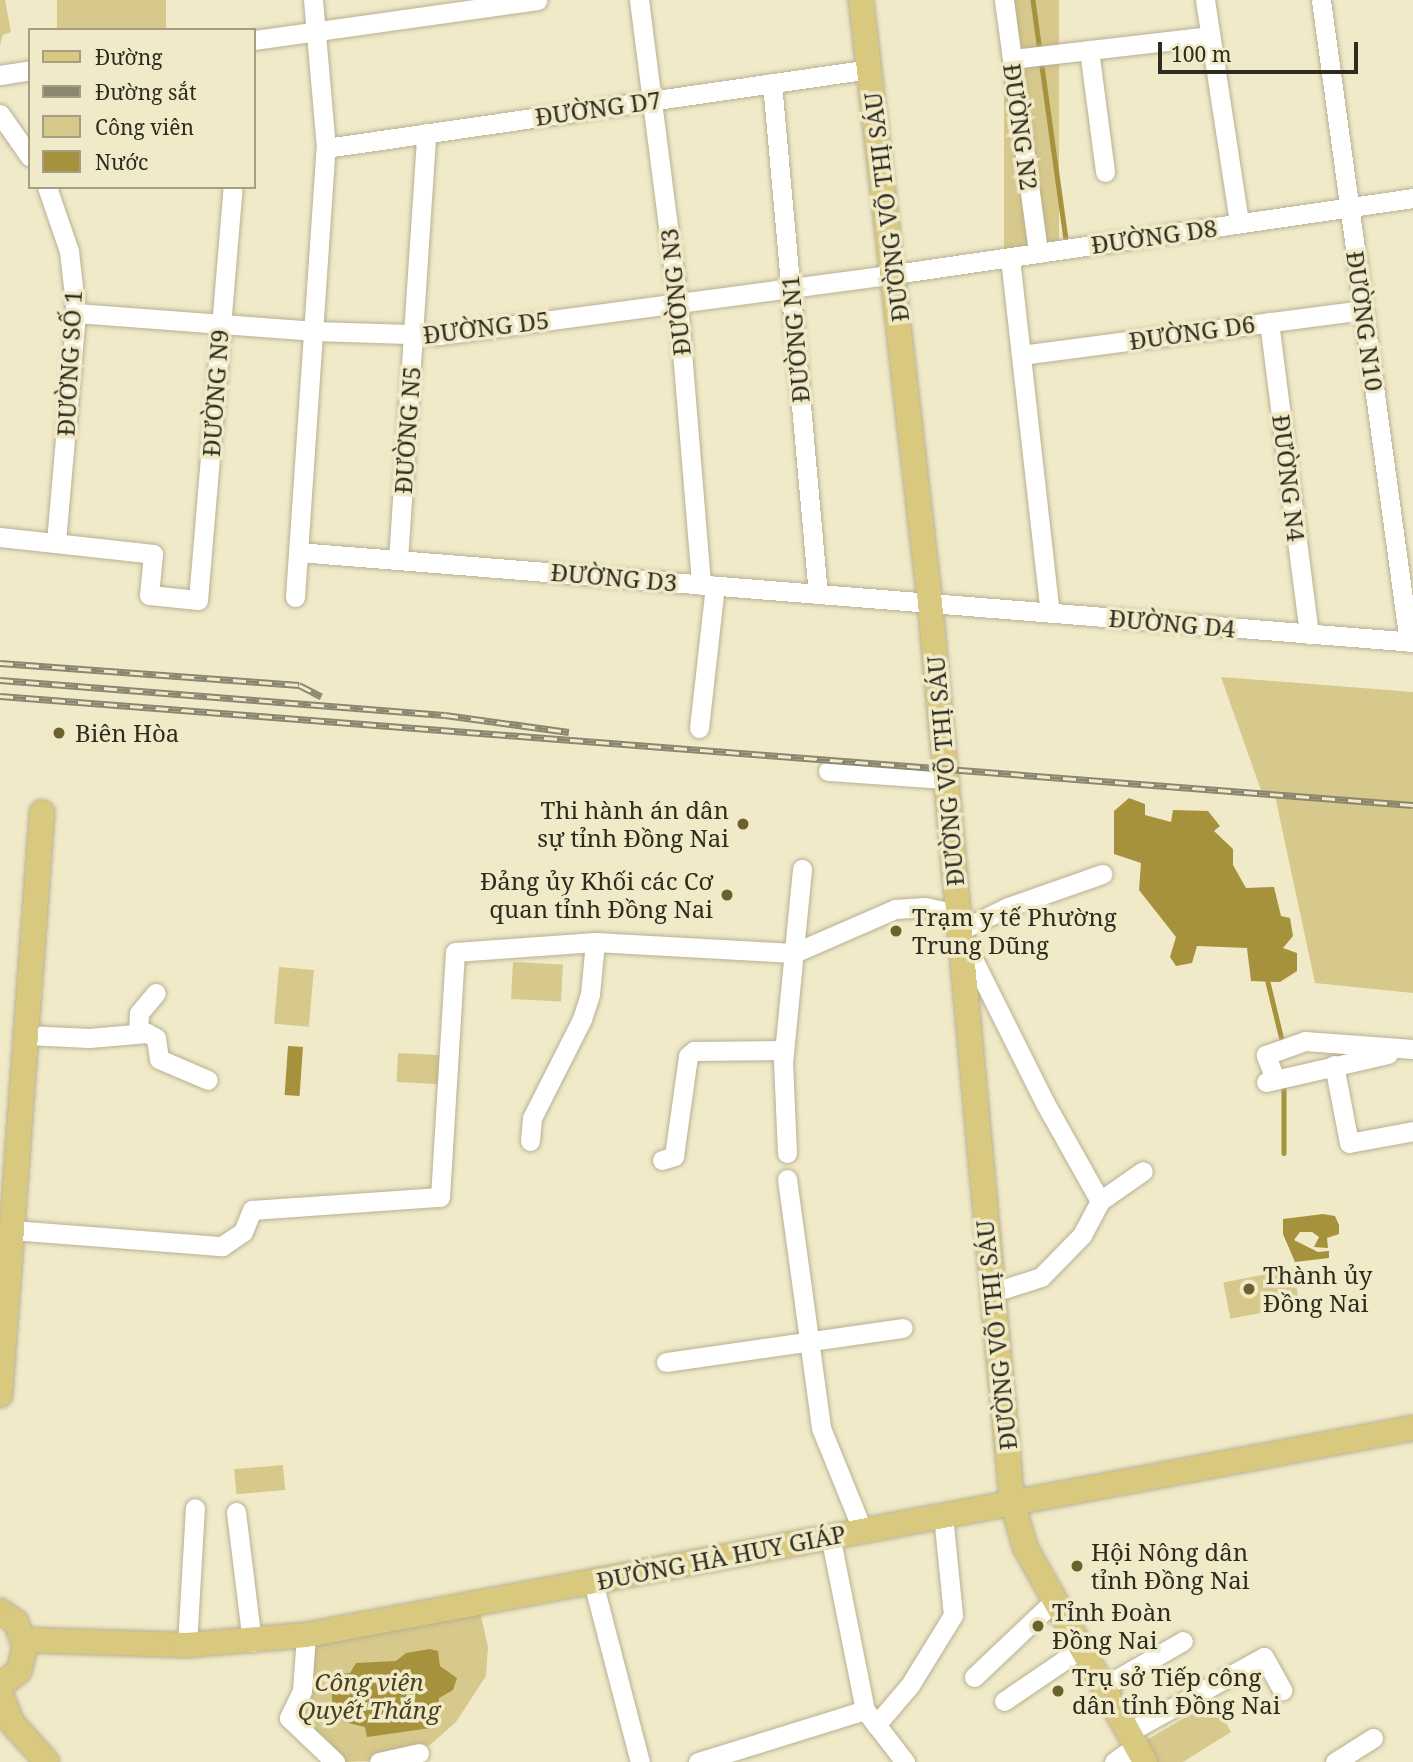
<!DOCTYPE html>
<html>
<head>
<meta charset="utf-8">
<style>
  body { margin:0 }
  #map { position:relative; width:1413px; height:1762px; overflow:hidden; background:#f1eac9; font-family:"Noto Serif",serif }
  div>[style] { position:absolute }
  .green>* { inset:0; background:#d7c88b; transform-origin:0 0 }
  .water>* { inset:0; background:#a6923c; transform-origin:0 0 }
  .stream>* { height:4.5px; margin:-2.25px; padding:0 2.25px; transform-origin:2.25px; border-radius:2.25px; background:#a6923c }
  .roads { filter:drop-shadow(0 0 2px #b8b091) drop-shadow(0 0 2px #b8b091) }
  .minor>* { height:19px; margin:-9.5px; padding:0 9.5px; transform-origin:9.5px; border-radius:9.5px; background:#fff }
  .major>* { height:24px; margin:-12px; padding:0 12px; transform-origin:12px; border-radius:12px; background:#d9c97e }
  .rail>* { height:7px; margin-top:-3.5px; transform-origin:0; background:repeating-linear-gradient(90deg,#f1eac9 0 13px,#8b8670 0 26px); box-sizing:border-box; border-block:2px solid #8b8670 }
  .dots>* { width:19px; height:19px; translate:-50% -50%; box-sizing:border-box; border:4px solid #f1eac9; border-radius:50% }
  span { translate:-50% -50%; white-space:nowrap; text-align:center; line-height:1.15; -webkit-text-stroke:7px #f1eac9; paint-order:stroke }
  .street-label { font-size:24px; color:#2e2b1f }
  .poi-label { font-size:24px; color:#2e2b1f }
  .left { translate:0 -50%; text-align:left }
  .right { translate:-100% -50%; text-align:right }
  .park-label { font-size:24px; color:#483f1b; font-style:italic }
  .legend { position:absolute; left:28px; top:28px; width:228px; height:161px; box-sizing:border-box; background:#f1eac9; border:2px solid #a39e85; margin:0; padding:9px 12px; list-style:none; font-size:21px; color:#2e2b1f }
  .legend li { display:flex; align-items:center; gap:14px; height:35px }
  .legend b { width:35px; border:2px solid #a39e85 }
  .scale { position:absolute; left:1158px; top:42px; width:200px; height:32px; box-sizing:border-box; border:4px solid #2e2b1f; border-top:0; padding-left:9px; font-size:21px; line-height:24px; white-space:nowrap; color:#2e2b1f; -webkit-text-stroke:5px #f1eac9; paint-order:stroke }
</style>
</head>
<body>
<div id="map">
  <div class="green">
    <i style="clip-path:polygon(0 0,5px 0,11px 32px,3px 35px,0 45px)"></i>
    <i style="left:57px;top:0;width:109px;height:31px"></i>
    <i style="left:1004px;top:0;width:55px;height:253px"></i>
    <i style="clip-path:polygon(1221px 677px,1413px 692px,1413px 805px,1262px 793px)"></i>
    <i style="clip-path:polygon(1275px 796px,1413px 807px,1413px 993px,1315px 983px)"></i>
    <i style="left:513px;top:962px;width:50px;height:37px;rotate:3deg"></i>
    <i style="left:279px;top:967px;width:35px;height:57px;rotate:5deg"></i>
    <i style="left:398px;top:1053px;width:45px;height:29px;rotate:3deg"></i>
    <i style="left:1293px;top:1269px;width:37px;height:71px;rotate:79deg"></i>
    <i style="left:283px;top:1465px;width:25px;height:49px;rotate:85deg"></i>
    <i style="clip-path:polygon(480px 1612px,488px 1647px,486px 1676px,456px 1722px,430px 1745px,372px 1761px,341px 1762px,303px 1728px,299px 1708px,309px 1642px)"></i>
    <i style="clip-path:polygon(1214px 1701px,1231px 1732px,1183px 1762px,1154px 1762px,1143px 1742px)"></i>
  </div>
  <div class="water">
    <i style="clip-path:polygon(1129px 798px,1145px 804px,1145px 815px,1171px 822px,1173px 810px,1208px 811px,1220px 826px,1214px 831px,1233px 849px,1233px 865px,1246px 888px,1274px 887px,1281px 916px,1290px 918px,1293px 936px,1283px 948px,1297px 953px,1297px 971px,1280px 982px,1251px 981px,1247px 948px,1197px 946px,1192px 963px,1176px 966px,1170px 957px,1176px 937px,1139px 890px,1141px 863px,1114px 854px,1114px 811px)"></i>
    <i style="left:288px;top:1046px;width:15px;height:49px;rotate:4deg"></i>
    <i style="clip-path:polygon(1323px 1214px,1335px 1216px,1339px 1225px,1339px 1234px,1327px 1238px,1328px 1248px,1314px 1247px,1319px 1237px,1312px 1232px,1300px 1232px,1294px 1240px,1318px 1252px,1329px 1251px,1329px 1258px,1295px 1262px,1283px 1234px,1283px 1219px)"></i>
    <i style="clip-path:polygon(430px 1649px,438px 1651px,440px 1666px,457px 1678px,453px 1690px,439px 1698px,438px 1727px,367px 1737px,365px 1727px,344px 1722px,333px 1713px,331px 1684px,338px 1674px,350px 1673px,356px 1663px,396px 1661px,406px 1653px)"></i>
  </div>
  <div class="stream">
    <i style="left:1033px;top:0;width:51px;rotate:82.2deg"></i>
    <i style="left:1041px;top:59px;width:182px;rotate:82.1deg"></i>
    <i style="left:1268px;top:982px;width:64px;rotate:76.4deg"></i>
    <i style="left:1284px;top:1084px;width:69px;rotate:90deg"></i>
  </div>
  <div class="roads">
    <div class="minor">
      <i style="left:639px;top:0;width:305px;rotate:82.7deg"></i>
      <i style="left:678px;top:303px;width:283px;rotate:85.3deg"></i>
      <i style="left:1004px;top:0;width:255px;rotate:82.3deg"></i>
      <i style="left:1205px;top:0;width:226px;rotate:81.3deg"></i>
      <i style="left:1321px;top:0;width:648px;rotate:82.2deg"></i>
      <i style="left:254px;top:40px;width:286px;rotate:-8deg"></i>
      <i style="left:1089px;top:50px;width:123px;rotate:82.5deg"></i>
      <i style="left:1012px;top:59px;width:199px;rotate:-6.6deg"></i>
      <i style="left:0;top:75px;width:30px;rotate:-9deg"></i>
      <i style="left:772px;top:83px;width:513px;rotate:84.86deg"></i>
      <i style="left:0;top:114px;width:52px;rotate:55.1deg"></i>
      <i style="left:326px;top:148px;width:550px;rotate:-8.26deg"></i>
      <i style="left:47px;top:187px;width:68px;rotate:71deg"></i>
      <i style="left:69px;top:251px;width:62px;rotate:83.6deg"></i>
      <i style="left:76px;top:313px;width:230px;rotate:95deg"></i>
      <i style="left:1010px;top:258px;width:357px;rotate:83.6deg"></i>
      <i style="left:76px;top:313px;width:240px;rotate:4.3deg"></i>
      <i style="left:315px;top:331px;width:124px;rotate:1.8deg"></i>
      <i style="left:439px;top:335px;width:460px;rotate:-7.6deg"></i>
      <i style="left:895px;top:274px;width:524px;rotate:-8.35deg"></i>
      <i style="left:1269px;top:322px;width:315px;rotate:82.7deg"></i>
      <i style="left:1021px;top:355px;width:345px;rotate:-7.5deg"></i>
      <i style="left:0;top:537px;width:154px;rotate:6.3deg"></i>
      <i style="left:153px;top:554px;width:41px;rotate:95.6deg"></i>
      <i style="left:149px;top:595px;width:49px;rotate:5.8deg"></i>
      <i style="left:198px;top:600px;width:414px;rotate:-85.2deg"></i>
      <i style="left:298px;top:552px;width:1119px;rotate:4.61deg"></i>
      <i style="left:398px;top:560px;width:428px;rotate:-86.2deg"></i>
      <i style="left:295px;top:597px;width:450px;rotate:-86.1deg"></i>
      <i style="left:326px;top:148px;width:149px;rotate:-95deg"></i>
      <i style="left:699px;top:728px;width:143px;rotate:-83.6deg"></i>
      <i style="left:828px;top:771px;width:118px;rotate:3.9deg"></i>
      <i style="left:138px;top:1033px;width:20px;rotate:-87deg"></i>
      <i style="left:139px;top:1013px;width:26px;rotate:-50deg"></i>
      <i style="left:26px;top:1035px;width:63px;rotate:2.7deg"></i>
      <i style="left:89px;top:1038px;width:58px;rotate:-4.9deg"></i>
      <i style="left:147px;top:1033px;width:10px;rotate:29deg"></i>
      <i style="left:156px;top:1038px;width:21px;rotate:82deg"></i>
      <i style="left:159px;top:1059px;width:53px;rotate:23.2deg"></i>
      <i style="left:1334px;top:1065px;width:79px;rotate:79.1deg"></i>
      <i style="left:1349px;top:1143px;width:65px;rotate:-10.6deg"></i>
      <i style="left:1275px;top:1079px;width:26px;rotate:-111deg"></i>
      <i style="left:1266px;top:1055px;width:41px;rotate:-19.7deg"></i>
      <i style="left:1305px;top:1041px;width:108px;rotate:4.2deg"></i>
      <i style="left:1266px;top:1082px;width:125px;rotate:-12.9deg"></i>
      <i style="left:530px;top:1141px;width:23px;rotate:-85deg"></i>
      <i style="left:532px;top:1118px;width:111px;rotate:-63.2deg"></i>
      <i style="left:582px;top:1019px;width:26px;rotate:-72deg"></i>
      <i style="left:590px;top:994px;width:52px;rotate:-84.5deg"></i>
      <i style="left:787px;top:1153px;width:90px;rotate:-92.5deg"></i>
      <i style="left:783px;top:1063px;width:195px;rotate:-84.4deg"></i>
      <i style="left:662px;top:1160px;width:13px;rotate:-18deg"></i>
      <i style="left:674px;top:1156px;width:101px;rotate:-82deg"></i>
      <i style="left:688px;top:1056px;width:8px;rotate:-40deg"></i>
      <i style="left:694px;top:1051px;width:90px;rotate:-0.6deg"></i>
      <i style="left:787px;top:1179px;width:251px;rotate:82.2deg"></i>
      <i style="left:821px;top:1428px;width:109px;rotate:67.9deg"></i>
      <i style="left:1100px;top:1201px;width:112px;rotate:-119.3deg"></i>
      <i style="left:1045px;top:1103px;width:192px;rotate:-116.6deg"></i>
      <i style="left:959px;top:931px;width:55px;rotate:-26.1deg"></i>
      <i style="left:1008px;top:907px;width:100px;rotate:-19.3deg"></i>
      <i style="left:12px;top:1230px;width:211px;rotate:4.4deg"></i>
      <i style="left:222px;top:1246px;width:25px;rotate:-34deg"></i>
      <i style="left:243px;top:1232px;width:24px;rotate:-68deg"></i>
      <i style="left:252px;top:1210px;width:188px;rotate:-4deg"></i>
      <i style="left:440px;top:1197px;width:245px;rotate:-86.5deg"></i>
      <i style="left:455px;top:952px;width:140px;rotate:-4.1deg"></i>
      <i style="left:595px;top:942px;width:199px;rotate:3.2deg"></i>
      <i style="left:794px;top:953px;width:110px;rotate:-23.5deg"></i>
      <i style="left:895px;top:909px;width:30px;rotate:-4deg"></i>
      <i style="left:925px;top:907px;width:34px;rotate:12deg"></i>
      <i style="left:991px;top:1293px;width:52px;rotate:-17.7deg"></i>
      <i style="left:1041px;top:1277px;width:59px;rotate:-45.7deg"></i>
      <i style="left:1082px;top:1235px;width:38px;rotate:-62deg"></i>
      <i style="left:1100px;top:1201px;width:52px;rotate:-34.9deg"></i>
      <i style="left:666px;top:1362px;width:239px;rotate:-8.2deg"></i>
      <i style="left:236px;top:1512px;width:131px;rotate:83deg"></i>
      <i style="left:830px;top:1535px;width:178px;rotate:78.7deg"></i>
      <i style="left:865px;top:1710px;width:66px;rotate:52.4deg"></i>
      <i style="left:593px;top:1582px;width:186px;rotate:75.4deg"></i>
      <i style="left:306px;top:1635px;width:56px;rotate:94.1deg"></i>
      <i style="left:302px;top:1691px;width:30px;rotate:116deg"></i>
      <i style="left:289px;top:1718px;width:64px;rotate:43.7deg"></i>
      <i style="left:187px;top:1645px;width:137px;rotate:-86.7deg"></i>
      <i style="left:974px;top:1677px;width:112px;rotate:-43.5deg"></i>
      <i style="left:1103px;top:1687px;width:92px;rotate:-29.9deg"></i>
      <i style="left:1004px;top:1701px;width:94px;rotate:-34.2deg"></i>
      <i style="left:876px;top:1725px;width:52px;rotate:-49.6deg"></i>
      <i style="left:910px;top:1685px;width:82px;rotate:-58.4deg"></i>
      <i style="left:953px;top:1615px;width:101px;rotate:-95.7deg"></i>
      <i style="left:1129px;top:1732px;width:154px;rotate:-29.1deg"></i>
      <i style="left:1264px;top:1657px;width:38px;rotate:61deg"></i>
      <i style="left:379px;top:1762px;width:41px;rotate:-12.7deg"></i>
      <i style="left:698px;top:1762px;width:175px;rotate:-17.3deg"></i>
      <i style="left:1114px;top:1762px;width:27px;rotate:-36deg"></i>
      <i style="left:1335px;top:1762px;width:45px;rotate:-32.3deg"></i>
    </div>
    <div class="major">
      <i style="left:861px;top:0;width:607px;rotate:83.47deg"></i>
      <i style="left:930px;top:603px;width:902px;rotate:84.78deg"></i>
      <i style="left:1012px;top:1501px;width:48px;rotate:74.2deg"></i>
      <i style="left:1025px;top:1547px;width:246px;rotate:60.8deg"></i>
      <i style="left:0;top:1395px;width:584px;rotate:-85.87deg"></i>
      <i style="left:0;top:1611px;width:19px;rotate:35deg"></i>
      <i style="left:16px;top:1622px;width:27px;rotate:70deg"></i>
      <i style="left:25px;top:1647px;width:25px;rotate:104deg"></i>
      <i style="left:19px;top:1671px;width:24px;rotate:142deg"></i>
      <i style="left:25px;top:1640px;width:162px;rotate:1.8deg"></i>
      <i style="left:187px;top:1645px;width:119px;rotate:-4.8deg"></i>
      <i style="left:306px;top:1635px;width:1126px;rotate:-10.59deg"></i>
      <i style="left:0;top:1693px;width:32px;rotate:68deg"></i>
      <i style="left:12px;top:1723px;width:52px;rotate:48.1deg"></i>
    </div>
  </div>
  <div class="rail">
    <i style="left:0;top:663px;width:300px;rotate:4.2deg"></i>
    <i style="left:299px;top:685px;width:25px;rotate:27deg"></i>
    <i style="left:0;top:680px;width:446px;rotate:4.5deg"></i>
    <i style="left:445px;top:715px;width:125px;rotate:7.8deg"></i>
    <i style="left:0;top:696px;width:1417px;rotate:4.41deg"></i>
  </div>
  <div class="dots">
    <i style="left:59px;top:733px;background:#6c602d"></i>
    <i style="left:743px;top:824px;background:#6c602d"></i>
    <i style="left:727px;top:895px;background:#6c602d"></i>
    <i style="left:896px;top:931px;background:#6c602d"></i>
    <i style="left:1249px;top:1289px;background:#6c602d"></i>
    <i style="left:1077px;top:1566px;background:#6c602d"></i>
    <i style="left:1038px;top:1626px;background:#6c602d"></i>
    <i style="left:1058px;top:1691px;background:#6c602d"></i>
  </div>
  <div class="street-label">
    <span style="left:598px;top:108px;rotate:-8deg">ĐƯỜNG D7</span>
    <span style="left:1021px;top:127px;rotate:82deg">ĐƯỜNG N2</span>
    <span style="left:886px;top:207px;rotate:-97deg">ĐƯỜNG VÕ THỊ SÁU</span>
    <span style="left:1154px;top:236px;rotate:-8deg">ĐƯỜNG D8</span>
    <span style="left:675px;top:292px;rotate:-96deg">ĐƯỜNG N3</span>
    <span style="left:1365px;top:321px;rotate:82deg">ĐƯỜNG N10</span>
    <span style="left:486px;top:327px;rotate:-7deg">ĐƯỜNG D5</span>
    <span style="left:1192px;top:332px;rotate:-8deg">ĐƯỜNG D6</span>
    <span style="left:795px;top:339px;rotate:-95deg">ĐƯỜNG N1</span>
    <span style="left:69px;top:363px;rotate:-87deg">ĐƯỜNG SỐ 1</span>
    <span style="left:215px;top:393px;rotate:-86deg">ĐƯỜNG N9</span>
    <span style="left:407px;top:430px;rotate:-86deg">ĐƯỜNG N5</span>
    <span style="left:1289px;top:478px;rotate:83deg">ĐƯỜNG N4</span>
    <span style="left:614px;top:577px;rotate:5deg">ĐƯỜNG D3</span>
    <span style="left:1172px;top:623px;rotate:5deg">ĐƯỜNG D4</span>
    <span style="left:945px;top:771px;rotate:-95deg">ĐƯỜNG VÕ THỊ SÁU</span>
    <span style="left:996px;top:1335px;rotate:-96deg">ĐƯỜNG VÕ THỊ SÁU</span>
    <span style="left:721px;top:1557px;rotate:-11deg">ĐƯỜNG HÀ HUY GIÁP</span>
  </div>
  <div class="poi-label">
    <span class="left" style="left:75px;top:733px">Biên Hòa</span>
    <span class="right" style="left:729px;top:824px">Thi hành án dân<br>sự tỉnh Đồng Nai</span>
    <span class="right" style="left:713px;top:895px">Đảng ủy Khối các Cơ<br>quan tỉnh Đồng Nai</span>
    <span class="left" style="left:912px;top:931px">Trạm y tế Phường<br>Trung Dũng</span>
    <span class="left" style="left:1263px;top:1289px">Thành ủy<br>Đồng Nai</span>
    <span class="left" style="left:1091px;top:1566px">Hội Nông dân<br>tỉnh Đồng Nai</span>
    <span class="left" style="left:1052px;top:1626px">Tỉnh Đoàn<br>Đồng Nai</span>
    <span class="left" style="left:1072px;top:1691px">Trụ sở Tiếp công<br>dân tỉnh Đồng Nai</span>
  </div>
  <div class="park-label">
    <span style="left:369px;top:1696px">Công viên<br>Quyết Thắng</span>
  </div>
  <ul class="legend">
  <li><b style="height:9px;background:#d9c97e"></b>Đường</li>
  <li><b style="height:9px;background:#8b8670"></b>Đường sắt</li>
  <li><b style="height:19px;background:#d7c88b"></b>Công viên</li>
  <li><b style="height:19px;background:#a6923c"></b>Nước</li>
  </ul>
  <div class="scale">100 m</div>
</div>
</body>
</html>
